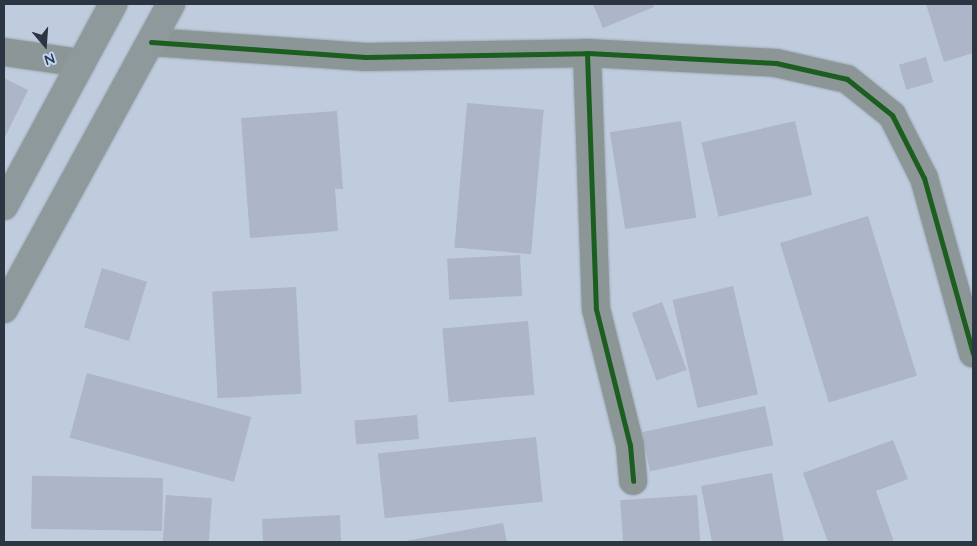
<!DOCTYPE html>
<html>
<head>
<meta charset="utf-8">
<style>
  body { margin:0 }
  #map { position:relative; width:977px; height:546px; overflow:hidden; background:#bfccdd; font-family:Quicksand,sans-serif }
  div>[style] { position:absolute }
  .building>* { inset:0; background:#adb5c8; transform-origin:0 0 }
  .roads { filter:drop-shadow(0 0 1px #9ea9b6) drop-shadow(0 0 1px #9ea9b6) }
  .minor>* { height:28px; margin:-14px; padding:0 14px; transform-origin:14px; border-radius:14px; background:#8d9697 }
  .primary>* { height:28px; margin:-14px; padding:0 14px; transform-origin:14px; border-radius:14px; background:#8e999c }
  .cycleway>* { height:5px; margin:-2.5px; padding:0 2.5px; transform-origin:2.5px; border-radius:2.5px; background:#1b5e20 }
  span { translate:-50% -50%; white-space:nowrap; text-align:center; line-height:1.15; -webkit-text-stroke:4px #bfd7f7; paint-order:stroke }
  .frame { position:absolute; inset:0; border:5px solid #2c3642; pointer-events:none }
  .north { position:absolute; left:20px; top:20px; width:50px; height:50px; -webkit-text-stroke:4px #bfd7f7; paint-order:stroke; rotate:162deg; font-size:14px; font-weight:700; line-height:20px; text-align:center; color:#2c3642 }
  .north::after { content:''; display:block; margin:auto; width:18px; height:22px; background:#2c3642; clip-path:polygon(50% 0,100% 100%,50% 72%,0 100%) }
</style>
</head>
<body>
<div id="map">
  <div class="building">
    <i style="clip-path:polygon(593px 4px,653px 4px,654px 7px,603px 28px)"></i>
    <i style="clip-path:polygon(926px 4px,973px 4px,973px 53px,944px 62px)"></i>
    <i style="left:926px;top:57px;width:26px;height:28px;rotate:74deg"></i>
    <i style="clip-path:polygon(4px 78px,28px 90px,4px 139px)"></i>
    <i style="left:467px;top:103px;width:77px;height:145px;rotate:5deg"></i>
    <i style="clip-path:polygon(337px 111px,343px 189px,335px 189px,338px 231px,250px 238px,241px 118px)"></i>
    <i style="left:681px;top:121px;width:98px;height:72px;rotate:81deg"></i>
    <i style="left:795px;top:121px;width:76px;height:96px;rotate:77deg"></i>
    <i style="left:868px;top:216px;width:167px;height:92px;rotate:73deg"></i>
    <i style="left:520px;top:255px;width:41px;height:73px;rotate:87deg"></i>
    <i style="left:102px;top:268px;width:47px;height:62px;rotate:17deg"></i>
    <i style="left:733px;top:286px;width:111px;height:62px;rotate:77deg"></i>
    <i style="left:296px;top:287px;width:107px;height:84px;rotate:87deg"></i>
    <i style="left:662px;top:302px;width:72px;height:32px;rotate:70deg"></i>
    <i style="left:528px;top:321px;width:74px;height:86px;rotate:85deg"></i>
    <i style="left:87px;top:373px;width:170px;height:67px;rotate:15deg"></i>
    <i style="left:765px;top:406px;width:40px;height:126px;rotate:78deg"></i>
    <i style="left:417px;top:415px;width:24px;height:63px;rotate:85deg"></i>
    <i style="left:536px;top:437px;width:65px;height:159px;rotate:84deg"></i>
    <i style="clip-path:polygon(893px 440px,908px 479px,876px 491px,894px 542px,828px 542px,803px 473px)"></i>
    <i style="clip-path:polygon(772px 473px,784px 542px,712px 542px,701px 486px)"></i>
    <i style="left:163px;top:478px;width:53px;height:131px;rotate:91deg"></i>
    <i style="left:166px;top:495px;width:46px;height:47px;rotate:4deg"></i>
    <i style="left:697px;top:495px;width:47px;height:77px;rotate:86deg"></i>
    <i style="clip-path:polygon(340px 515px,341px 542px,263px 542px,262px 519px)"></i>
    <i style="clip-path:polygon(503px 523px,507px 542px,405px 542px,405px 541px)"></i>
  </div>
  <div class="roads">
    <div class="minor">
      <i style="left:151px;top:42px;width:215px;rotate:4deg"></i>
      <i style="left:365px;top:57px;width:222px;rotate:-1deg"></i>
      <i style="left:587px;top:53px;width:189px;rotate:3deg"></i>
      <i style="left:776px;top:63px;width:73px;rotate:12.7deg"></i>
      <i style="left:847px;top:79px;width:58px;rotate:38.7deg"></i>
      <i style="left:892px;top:115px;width:71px;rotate:63.1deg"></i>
      <i style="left:924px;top:178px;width:182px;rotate:74.4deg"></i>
      <i style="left:4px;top:52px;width:78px;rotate:8.1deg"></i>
      <i style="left:587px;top:53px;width:256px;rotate:88deg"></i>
      <i style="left:596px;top:309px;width:140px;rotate:76deg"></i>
      <i style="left:630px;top:445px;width:36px;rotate:85deg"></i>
    </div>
    <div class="primary">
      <i style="left:4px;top:206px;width:230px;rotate:-61.6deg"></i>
      <i style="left:4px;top:309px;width:348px;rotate:-61.3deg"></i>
    </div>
  </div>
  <div class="cycleway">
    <i style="left:151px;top:42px;width:215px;rotate:4deg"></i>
    <i style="left:365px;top:57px;width:222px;rotate:-1deg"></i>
    <i style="left:587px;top:53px;width:189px;rotate:3deg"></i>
    <i style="left:776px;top:63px;width:73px;rotate:12.7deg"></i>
    <i style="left:847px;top:79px;width:58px;rotate:38.7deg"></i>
    <i style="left:892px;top:115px;width:71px;rotate:63.1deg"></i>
    <i style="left:924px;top:178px;width:182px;rotate:74.4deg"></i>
    <i style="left:587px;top:53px;width:256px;rotate:88deg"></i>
    <i style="left:596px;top:309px;width:140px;rotate:76deg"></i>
    <i style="left:630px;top:445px;width:36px;rotate:85deg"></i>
  </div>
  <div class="frame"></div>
  <div class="north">N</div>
</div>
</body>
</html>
